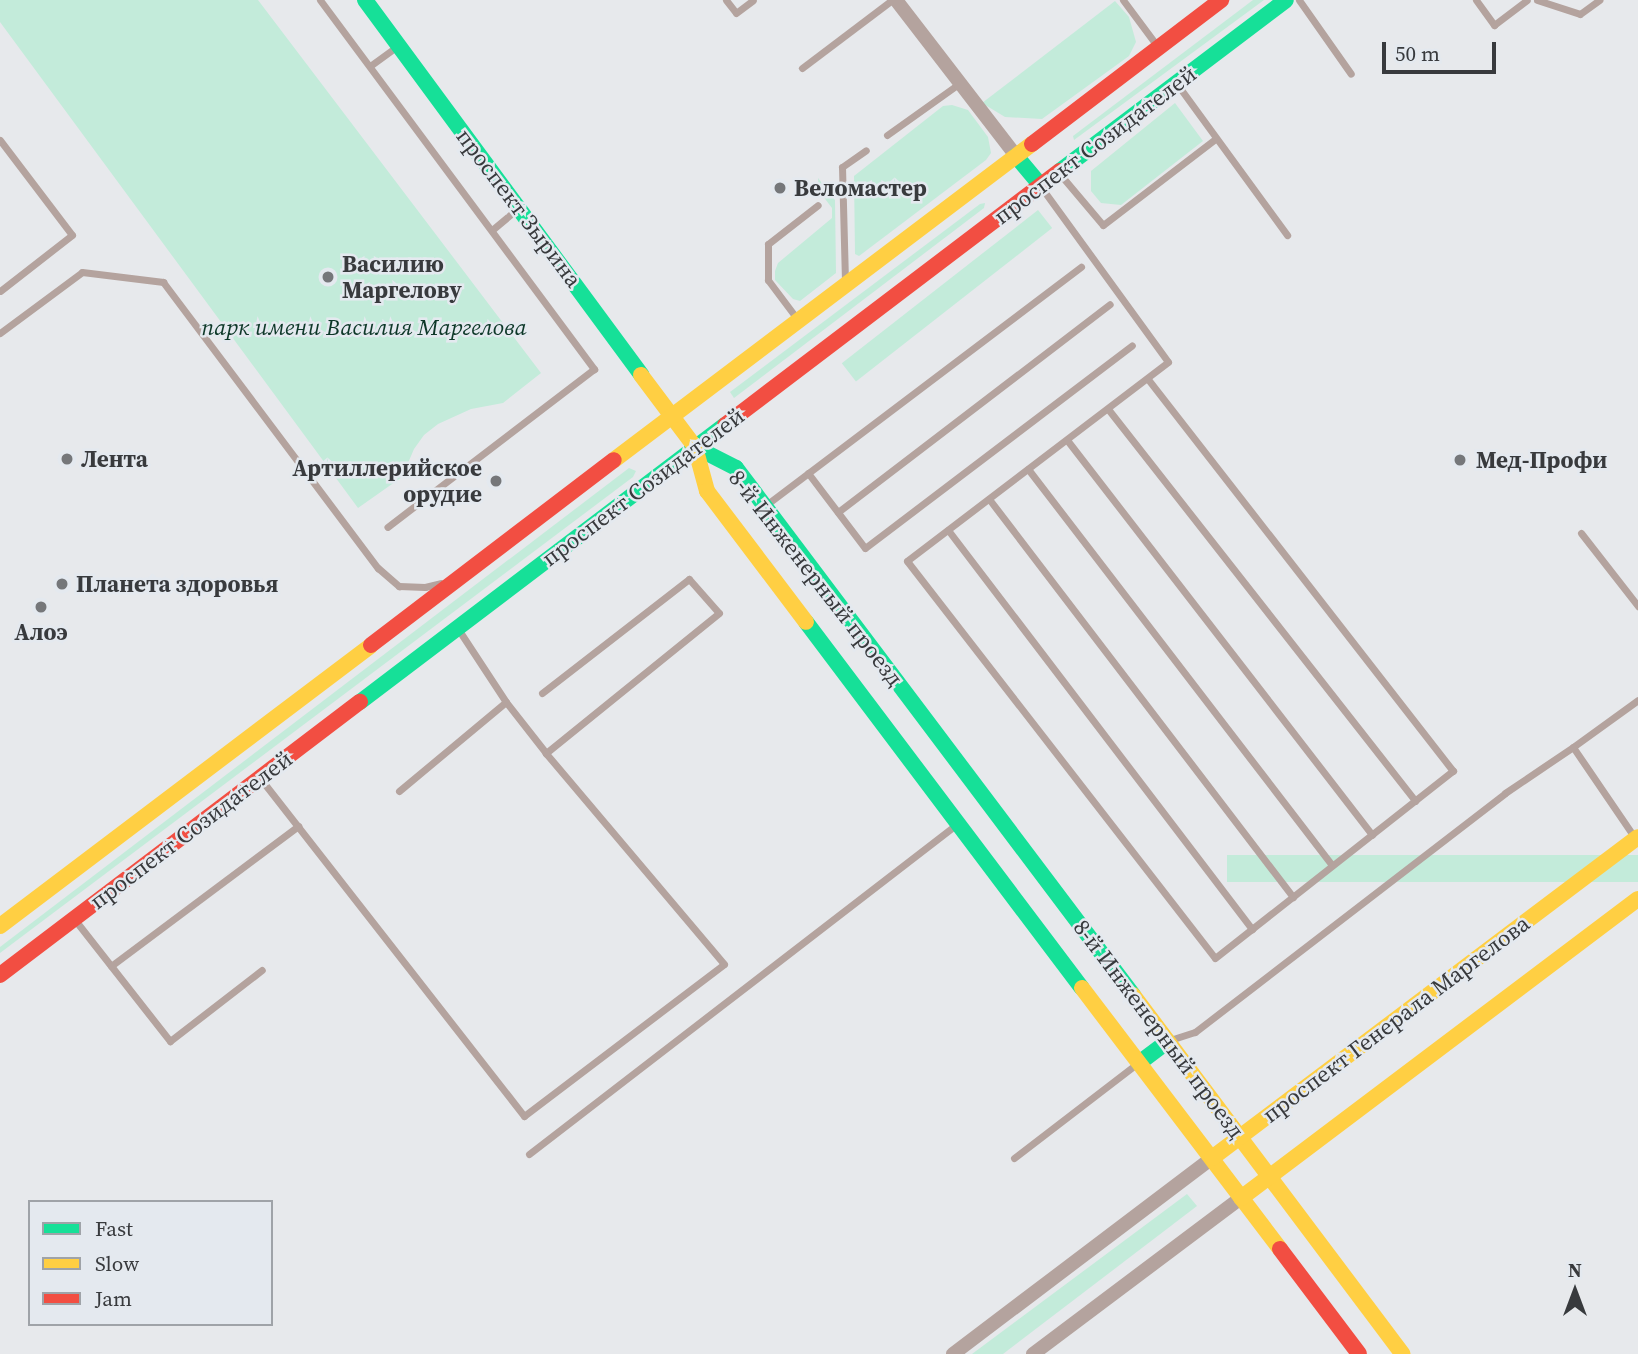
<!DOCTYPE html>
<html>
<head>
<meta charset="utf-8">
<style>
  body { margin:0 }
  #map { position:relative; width:1638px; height:1354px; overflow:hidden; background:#e7e9ec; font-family:"Source Serif 4",serif }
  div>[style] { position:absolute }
  .green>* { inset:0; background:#c3ebda; transform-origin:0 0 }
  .lane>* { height:7px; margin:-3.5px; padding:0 3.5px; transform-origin:3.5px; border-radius:3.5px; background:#b4a39e }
  .street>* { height:14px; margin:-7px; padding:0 7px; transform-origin:7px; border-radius:7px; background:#b4a39e }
  .fast>* { height:16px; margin:-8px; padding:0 8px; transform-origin:8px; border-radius:8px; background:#16e098 }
  .slow>* { height:16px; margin:-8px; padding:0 8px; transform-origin:8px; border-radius:8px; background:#ffcf43 }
  .jam>* { height:16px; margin:-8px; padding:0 8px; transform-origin:8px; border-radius:8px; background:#f24e42 }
  .dots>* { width:19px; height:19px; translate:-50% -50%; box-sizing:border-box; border:4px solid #e4e9ef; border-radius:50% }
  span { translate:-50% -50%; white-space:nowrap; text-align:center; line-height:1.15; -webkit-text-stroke:5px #e4e9ef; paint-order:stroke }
  .street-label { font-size:23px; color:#383a3d }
  .poi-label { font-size:23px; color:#383a3d; font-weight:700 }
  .left { translate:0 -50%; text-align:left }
  .right { translate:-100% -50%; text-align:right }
  .park-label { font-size:23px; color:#0d3828; font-style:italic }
  .legend { position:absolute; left:28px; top:1200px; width:245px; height:126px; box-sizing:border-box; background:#e4e9ef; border:2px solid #9fa3a8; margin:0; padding:9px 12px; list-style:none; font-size:21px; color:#383a3d }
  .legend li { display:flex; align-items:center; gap:14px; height:35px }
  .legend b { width:35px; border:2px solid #9fa3a8 }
  .north { position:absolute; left:1540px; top:1256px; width:70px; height:70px; -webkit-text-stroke:5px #e4e9ef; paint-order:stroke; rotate:0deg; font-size:19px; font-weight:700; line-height:28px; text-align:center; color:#383a3d }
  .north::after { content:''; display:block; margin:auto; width:24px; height:32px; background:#383a3d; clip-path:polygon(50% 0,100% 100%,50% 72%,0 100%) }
  .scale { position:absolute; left:1382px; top:42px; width:114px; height:32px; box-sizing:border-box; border:4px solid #383a3d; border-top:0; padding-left:9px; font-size:21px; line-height:24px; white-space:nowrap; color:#383a3d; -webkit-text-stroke:5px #e4e9ef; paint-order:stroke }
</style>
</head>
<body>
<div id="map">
  <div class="green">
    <i style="clip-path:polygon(0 0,258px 0,541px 373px,503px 403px,471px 409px,438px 424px,424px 435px,414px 449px,402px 477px,358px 508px,0 22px)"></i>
    <i style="clip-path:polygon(1253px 0,1264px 0,1074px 140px,1073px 136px)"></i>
    <i style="clip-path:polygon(1115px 1px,1129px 17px,1136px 42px,1129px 56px,1042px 119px,1005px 117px,982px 103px)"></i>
    <i style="clip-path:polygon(1175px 103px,1203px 141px,1121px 205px,1101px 203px,1091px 191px,1091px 171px)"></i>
    <i style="clip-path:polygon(952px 105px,968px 110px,988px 137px,991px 153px,986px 160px,859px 256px,855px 254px,854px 176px,943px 106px)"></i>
    <i style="clip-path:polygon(818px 178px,835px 200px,836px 273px,800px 301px,793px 299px,775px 280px,775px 271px,778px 263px,832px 218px,832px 208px,819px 191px)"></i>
    <i style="clip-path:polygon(985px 203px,984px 208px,734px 398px,730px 392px,980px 204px)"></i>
    <i style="left:1038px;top:210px;width:23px;height:249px;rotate:52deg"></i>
    <i style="clip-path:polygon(629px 468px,636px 471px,633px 477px,0 953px,0 947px)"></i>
    <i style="left:1638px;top:855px;width:27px;height:411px;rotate:90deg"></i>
    <i style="clip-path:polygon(1187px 1194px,1197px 1206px,1003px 1354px,972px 1354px)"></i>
  </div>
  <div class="lane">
    <i style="left:320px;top:0;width:460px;rotate:53.4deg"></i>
    <i style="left:594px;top:369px;width:260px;rotate:142.6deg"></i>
    <i style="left:726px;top:0;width:16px;rotate:52deg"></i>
    <i style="left:736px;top:13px;width:21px;rotate:-37deg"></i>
    <i style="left:1123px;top:0;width:59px;rotate:53.3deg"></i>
    <i style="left:1299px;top:0;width:90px;rotate:54.9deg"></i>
    <i style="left:1476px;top:0;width:31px;rotate:54deg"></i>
    <i style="left:1494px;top:25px;width:41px;rotate:-37.1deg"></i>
    <i style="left:1537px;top:0;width:45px;rotate:18deg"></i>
    <i style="left:1580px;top:14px;width:24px;rotate:-36deg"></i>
    <i style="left:370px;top:66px;width:34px;rotate:-36deg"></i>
    <i style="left:802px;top:68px;width:113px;rotate:-37.1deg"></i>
    <i style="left:1177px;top:84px;width:187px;rotate:53.9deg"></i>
    <i style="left:887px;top:135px;width:90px;rotate:-35.5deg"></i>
    <i style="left:0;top:140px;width:119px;rotate:52.8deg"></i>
    <i style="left:72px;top:235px;width:91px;rotate:142.1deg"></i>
    <i style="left:1059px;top:173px;width:68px;rotate:49.8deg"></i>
    <i style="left:1103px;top:225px;width:141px;rotate:-37.5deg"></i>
    <i style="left:1041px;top:187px;width:216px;rotate:54deg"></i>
    <i style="left:1168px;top:362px;width:328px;rotate:142.7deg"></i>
    <i style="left:907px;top:561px;width:502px;rotate:52.2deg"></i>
    <i style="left:1215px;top:958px;width:303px;rotate:-38.2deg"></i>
    <i style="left:1453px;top:771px;width:497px;rotate:-127.9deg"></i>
    <i style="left:492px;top:230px;width:34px;rotate:-40deg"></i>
    <i style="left:845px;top:281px;width:114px;rotate:-91.5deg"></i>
    <i style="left:842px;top:167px;width:29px;rotate:-35deg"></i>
    <i style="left:798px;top:320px;width:50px;rotate:-126.9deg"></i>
    <i style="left:768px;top:280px;width:36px;rotate:-90deg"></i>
    <i style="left:768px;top:244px;width:63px;rotate:-38deg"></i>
    <i style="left:0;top:333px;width:102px;rotate:-36.6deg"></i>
    <i style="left:82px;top:272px;width:82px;rotate:7deg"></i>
    <i style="left:163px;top:282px;width:358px;rotate:53.1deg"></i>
    <i style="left:378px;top:568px;width:28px;rotate:41deg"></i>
    <i style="left:399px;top:586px;width:26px;rotate:2deg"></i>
    <i style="left:425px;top:587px;width:16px;rotate:-14deg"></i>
    <i style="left:1108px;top:409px;width:498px;rotate:51.9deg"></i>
    <i style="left:1067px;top:440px;width:499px;rotate:52.3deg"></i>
    <i style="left:1028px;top:469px;width:499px;rotate:52.5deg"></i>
    <i style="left:808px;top:473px;width:94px;rotate:52.8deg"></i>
    <i style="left:865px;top:548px;width:335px;rotate:-37.2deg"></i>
    <i style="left:989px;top:499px;width:501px;rotate:52.63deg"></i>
    <i style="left:766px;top:505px;width:395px;rotate:-37.1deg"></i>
    <i style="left:838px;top:512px;width:342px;rotate:-37.4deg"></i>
    <i style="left:948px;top:530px;width:502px;rotate:52.7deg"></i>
    <i style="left:1581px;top:533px;width:93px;rotate:52deg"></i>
    <i style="left:542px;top:693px;width:186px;rotate:-37.8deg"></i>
    <i style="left:689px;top:579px;width:45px;rotate:48.6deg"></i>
    <i style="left:719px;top:613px;width:223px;rotate:141deg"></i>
    <i style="left:260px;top:778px;width:429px;rotate:52deg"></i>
    <i style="left:524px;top:1116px;width:251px;rotate:-37.2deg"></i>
    <i style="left:724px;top:964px;width:276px;rotate:-130.2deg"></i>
    <i style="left:546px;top:753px;width:65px;rotate:-128.1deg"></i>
    <i style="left:506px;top:702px;width:87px;rotate:-123.3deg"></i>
    <i style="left:399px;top:791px;width:139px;rotate:-39.8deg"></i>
    <i style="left:1635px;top:838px;width:110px;rotate:-124.3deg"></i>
    <i style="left:1573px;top:747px;width:80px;rotate:-35.9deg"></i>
    <i style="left:75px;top:920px;width:154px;rotate:51.9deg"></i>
    <i style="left:170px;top:1041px;width:116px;rotate:-37.7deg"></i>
    <i style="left:111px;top:966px;width:234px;rotate:-36.8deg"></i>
    <i style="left:1170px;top:1040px;width:26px;rotate:-18deg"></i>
    <i style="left:1195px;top:1032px;width:391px;rotate:-37.6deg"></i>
    <i style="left:1505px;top:793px;width:82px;rotate:-34.1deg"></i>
    <i style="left:529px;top:1154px;width:540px;rotate:-37.63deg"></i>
    <i style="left:1014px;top:1158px;width:156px;rotate:-37.5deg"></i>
  </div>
  <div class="street">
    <i style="left:896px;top:0;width:197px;rotate:52.4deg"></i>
    <i style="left:953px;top:1354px;width:325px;rotate:-37.1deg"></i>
    <i style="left:1033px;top:1354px;width:260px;rotate:-36.9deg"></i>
  </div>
  <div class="fast">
    <i style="left:365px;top:0;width:466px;rotate:53.6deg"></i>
    <i style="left:1016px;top:156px;width:39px;rotate:50deg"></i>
    <i style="left:1060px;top:171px;width:283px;rotate:-37.1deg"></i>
    <i style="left:695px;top:447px;width:46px;rotate:27.1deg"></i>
    <i style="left:736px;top:468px;width:660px;rotate:53.01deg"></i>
    <i style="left:806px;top:622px;width:458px;rotate:53deg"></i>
    <i style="left:360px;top:702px;width:458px;rotate:-37.2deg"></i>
    <i style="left:1139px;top:1063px;width:36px;rotate:-37deg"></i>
  </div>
  <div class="slow">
    <i style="left:641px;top:375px;width:90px;rotate:53.1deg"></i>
    <i style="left:695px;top:447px;width:46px;rotate:74.7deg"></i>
    <i style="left:707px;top:491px;width:164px;rotate:52.9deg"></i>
    <i style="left:614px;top:460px;width:524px;rotate:-37.09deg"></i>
    <i style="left:0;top:926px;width:465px;rotate:-37.1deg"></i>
    <i style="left:1082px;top:988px;width:328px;rotate:52.8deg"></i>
    <i style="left:1133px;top:995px;width:449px;rotate:53.1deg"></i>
    <i style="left:1212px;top:1158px;width:533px;rotate:-37deg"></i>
    <i style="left:1241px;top:1198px;width:497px;rotate:-37deg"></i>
  </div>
  <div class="jam">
    <i style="left:1032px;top:144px;width:238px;rotate:-37.3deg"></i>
    <i style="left:725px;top:425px;width:420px;rotate:-37.2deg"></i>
    <i style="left:371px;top:645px;width:305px;rotate:-37.3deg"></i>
    <i style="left:0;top:975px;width:452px;rotate:-37.2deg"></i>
    <i style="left:1280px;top:1249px;width:131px;rotate:53deg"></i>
  </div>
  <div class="dots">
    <i style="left:780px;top:188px;background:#75777a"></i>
    <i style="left:328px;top:277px;background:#75777a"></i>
    <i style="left:67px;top:459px;background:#75777a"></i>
    <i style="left:1460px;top:460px;background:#75777a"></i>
    <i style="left:496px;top:481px;background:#75777a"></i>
    <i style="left:62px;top:584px;background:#75777a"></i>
    <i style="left:41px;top:607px;background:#75777a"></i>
  </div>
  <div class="street-label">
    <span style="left:1095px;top:145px;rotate:-37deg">проспект Созидателей</span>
    <span style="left:519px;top:208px;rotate:53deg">проспект Зырина</span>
    <span style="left:643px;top:487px;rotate:-37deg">проспект Созидателей</span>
    <span style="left:816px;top:578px;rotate:52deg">8-й Инженерный проезд</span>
    <span style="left:191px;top:830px;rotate:-37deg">проспект Созидателей</span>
    <span style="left:1396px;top:1019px;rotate:-37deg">проспект Генерала Маргелова</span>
    <span style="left:1159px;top:1029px;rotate:53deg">8-й Инженерный проезд</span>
  </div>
  <div class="poi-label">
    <span class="left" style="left:794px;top:188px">Веломастер</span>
    <span class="left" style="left:342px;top:277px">Василию<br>Маргелову</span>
    <span class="left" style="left:81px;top:459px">Лента</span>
    <span class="left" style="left:1476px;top:460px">Мед-Профи</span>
    <span class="right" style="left:482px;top:481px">Артиллерийское<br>орудие</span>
    <span class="left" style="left:76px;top:584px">Планета здоровья</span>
    <span style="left:41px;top:632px">Алоэ</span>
  </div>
  <div class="park-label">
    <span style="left:364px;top:327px">парк имени Василия Маргелова</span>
  </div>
  <ul class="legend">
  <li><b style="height:9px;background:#16e098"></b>Fast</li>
  <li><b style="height:9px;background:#ffcf43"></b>Slow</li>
  <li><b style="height:9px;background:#f24e42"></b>Jam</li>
  </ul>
  <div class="north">N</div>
  <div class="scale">50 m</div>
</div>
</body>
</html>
